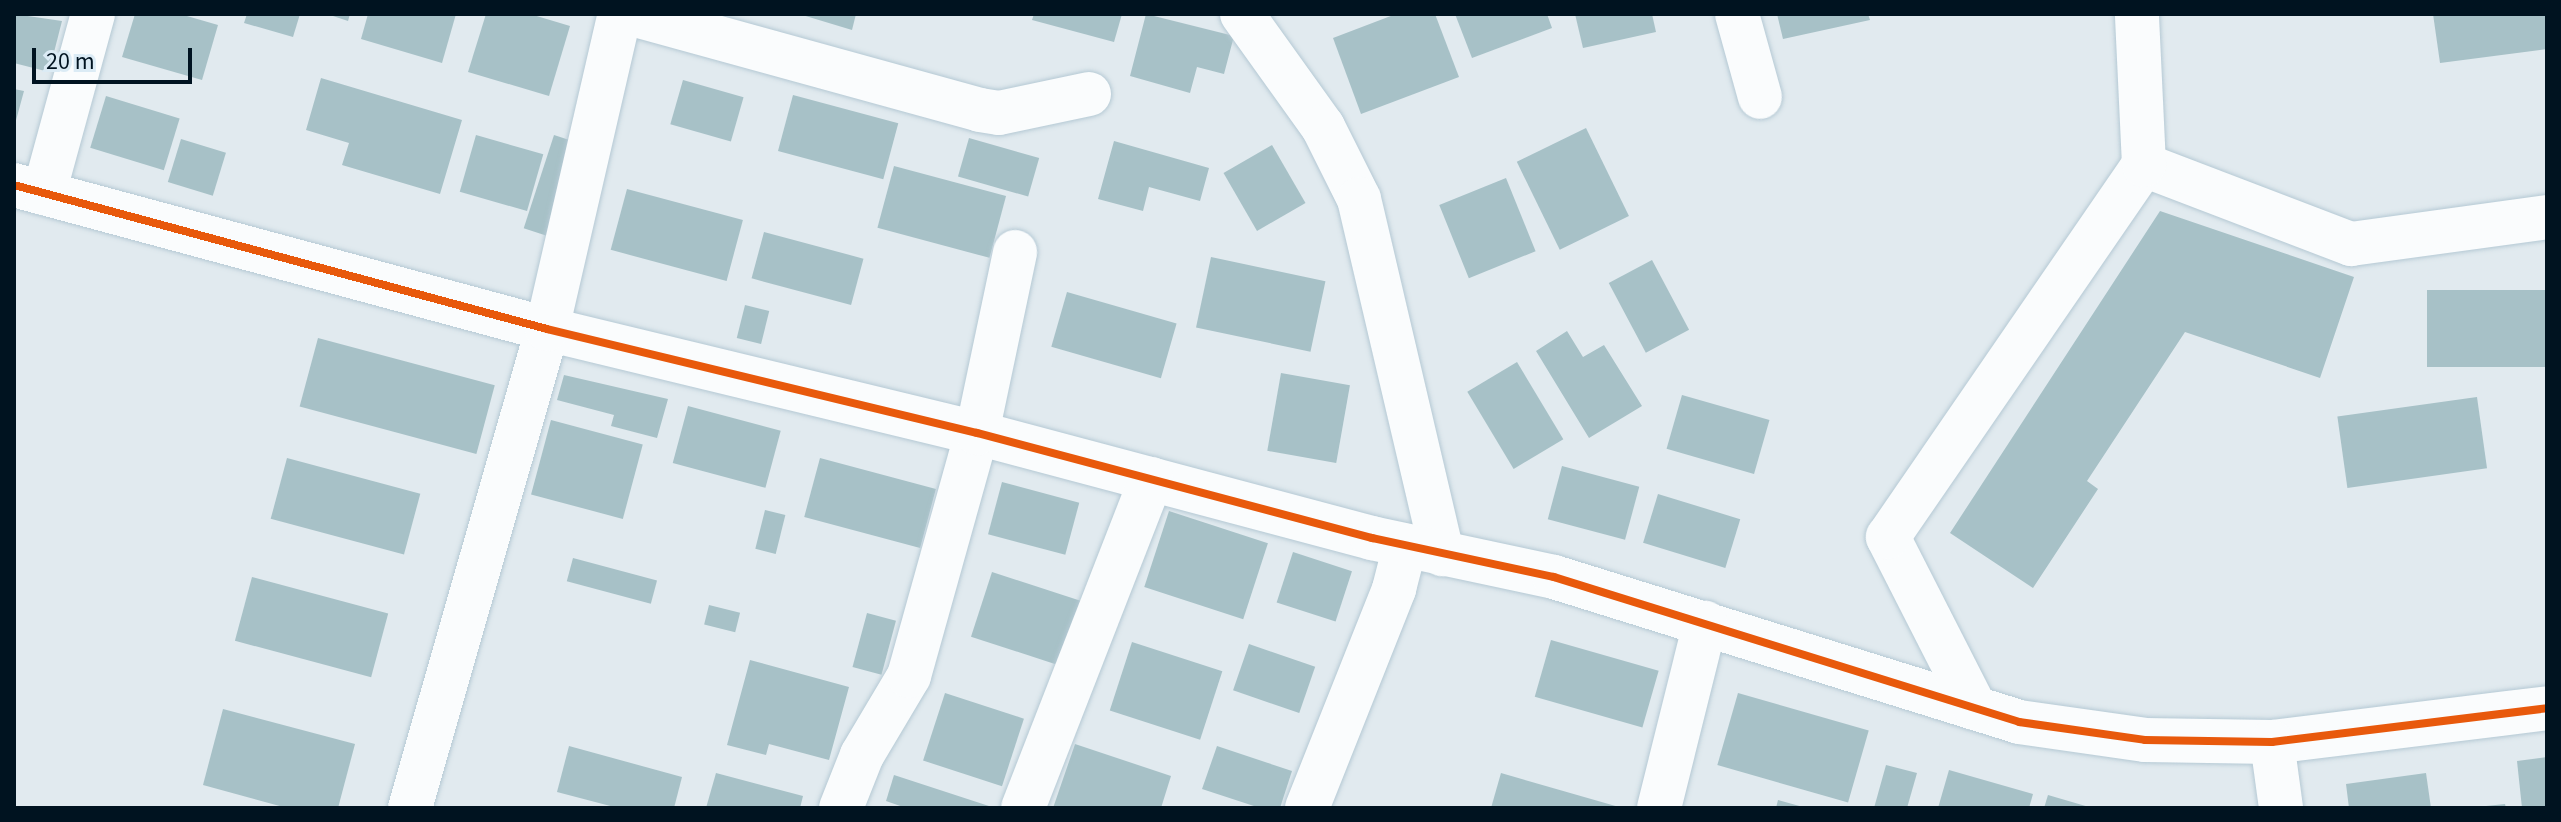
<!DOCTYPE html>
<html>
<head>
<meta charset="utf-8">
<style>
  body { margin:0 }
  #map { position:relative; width:2561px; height:822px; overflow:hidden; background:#e1eaef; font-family:"Source Sans 3",sans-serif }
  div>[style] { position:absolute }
  .building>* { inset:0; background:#a7c1c7; transform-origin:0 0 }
  .roads { filter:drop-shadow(0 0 2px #b5c9d4) drop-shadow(0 0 2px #b5c9d4) }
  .minor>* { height:44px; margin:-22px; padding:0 22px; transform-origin:22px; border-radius:22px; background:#fafcfd }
  .cycleway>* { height:8px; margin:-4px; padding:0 4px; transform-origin:4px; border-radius:4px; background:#e8590c }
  span { translate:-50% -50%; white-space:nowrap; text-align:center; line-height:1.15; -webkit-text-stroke:6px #dbebf5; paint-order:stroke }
  .frame { position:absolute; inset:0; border:16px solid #001320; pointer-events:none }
  .scale { position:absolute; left:32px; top:48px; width:160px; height:36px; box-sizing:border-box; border:4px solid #001320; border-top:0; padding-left:10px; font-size:24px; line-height:28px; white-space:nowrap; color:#001320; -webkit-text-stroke:6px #dbebf5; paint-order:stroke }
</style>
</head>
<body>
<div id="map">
  <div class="building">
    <i style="clip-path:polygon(14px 14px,62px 21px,49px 72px,14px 63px)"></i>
    <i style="clip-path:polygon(135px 14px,180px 14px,218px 25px,202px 80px,122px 57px)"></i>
    <i style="clip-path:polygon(247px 14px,300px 14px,293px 37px,244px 23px)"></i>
    <i style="clip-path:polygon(327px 14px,350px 14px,348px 21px)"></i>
    <i style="clip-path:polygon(368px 14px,456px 14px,442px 63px,361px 39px)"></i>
    <i style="clip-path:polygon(486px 14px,530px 14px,570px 26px,549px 96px,468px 72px)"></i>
    <i style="clip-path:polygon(799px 14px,856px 14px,852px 30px)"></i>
    <i style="clip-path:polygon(1034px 14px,1122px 14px,1114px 42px,1032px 20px)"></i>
    <i style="clip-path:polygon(1146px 14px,1234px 36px,1224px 74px,1197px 67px,1190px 93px,1130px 76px)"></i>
    <i style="clip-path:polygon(1396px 14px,1435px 14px,1459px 77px,1361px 114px,1333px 38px)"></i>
    <i style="clip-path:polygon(1455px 14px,1547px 14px,1552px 28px,1472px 58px)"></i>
    <i style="clip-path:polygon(1575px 14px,1652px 14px,1656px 32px,1583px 48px)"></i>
    <i style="clip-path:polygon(1777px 14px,1868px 14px,1870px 20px,1783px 39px)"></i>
    <i style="clip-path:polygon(2433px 14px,2547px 14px,2547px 49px,2440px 63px)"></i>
    <i style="clip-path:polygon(321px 78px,462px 120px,440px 194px,342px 165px,349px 143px,306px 130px)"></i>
    <i style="left:683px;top:80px;width:63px;height:46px;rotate:16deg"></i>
    <i style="clip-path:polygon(14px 89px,24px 91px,15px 124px,14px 124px)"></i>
    <i style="left:793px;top:95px;width:109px;height:58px;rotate:15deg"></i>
    <i style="left:106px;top:96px;width:77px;height:54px;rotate:17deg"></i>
    <i style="left:1586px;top:128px;width:98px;height:77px;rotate:64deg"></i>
    <i style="left:476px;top:135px;width:70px;height:59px;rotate:16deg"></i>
    <i style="left:554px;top:135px;width:29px;height:98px;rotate:18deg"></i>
    <i style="left:969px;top:138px;width:73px;height:40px;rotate:16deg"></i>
    <i style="left:181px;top:139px;width:47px;height:45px;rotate:17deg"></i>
    <i style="clip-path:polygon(1114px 141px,1209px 168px,1200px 201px,1149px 187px,1143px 211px,1098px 199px)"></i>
    <i style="left:1272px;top:145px;width:67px;height:56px;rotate:60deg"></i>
    <i style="left:894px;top:166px;width:116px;height:64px;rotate:15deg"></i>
    <i style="left:1506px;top:178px;width:79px;height:72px;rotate:68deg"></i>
    <i style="left:627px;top:189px;width:120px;height:63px;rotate:15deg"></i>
    <i style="clip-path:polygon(2160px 211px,2354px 277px,2320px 378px,2185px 332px,2087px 481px,2098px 489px,2033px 588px,1950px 533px)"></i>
    <i style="left:764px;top:232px;width:103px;height:48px;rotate:15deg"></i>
    <i style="left:1211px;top:257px;width:117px;height:72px;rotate:12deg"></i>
    <i style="left:1652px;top:260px;width:79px;height:49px;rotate:62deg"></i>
    <i style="left:2547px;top:290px;width:77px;height:120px;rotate:90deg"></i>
    <i style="left:1067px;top:292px;width:114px;height:57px;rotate:16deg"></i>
    <i style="left:745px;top:305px;width:25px;height:34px;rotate:14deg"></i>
    <i style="clip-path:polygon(1567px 331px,1583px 357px,1604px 345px,1642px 406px,1589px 438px,1536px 351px)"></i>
    <i style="left:318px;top:338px;width:183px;height:71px;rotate:15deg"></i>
    <i style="left:1517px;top:362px;width:90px;height:58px;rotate:59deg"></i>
    <i style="left:1281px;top:373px;width:70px;height:79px;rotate:10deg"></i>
    <i style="clip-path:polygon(564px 375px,668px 399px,657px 438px,611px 426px,614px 415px,557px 400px)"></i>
    <i style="left:1682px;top:395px;width:91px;height:56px;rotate:16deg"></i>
    <i style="left:2477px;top:397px;width:72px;height:141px;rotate:82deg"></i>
    <i style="left:688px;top:406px;width:96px;height:59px;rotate:15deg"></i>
    <i style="left:551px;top:420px;width:95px;height:77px;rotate:15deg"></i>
    <i style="left:287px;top:458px;width:138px;height:63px;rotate:15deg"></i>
    <i style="left:820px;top:458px;width:120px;height:61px;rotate:15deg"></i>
    <i style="left:1562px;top:466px;width:80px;height:55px;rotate:15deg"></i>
    <i style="left:1002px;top:482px;width:80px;height:54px;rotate:15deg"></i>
    <i style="left:1658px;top:494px;width:86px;height:51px;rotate:17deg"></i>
    <i style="left:765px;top:510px;width:21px;height:40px;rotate:14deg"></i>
    <i style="left:1169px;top:511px;width:104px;height:80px;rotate:18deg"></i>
    <i style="left:1293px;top:552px;width:62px;height:53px;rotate:18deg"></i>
    <i style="left:573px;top:558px;width:87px;height:24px;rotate:15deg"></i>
    <i style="left:992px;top:572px;width:97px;height:68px;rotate:18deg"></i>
    <i style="left:252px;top:577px;width:141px;height:66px;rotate:15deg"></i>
    <i style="left:709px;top:605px;width:32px;height:20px;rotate:14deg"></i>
    <i style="left:867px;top:613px;width:30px;height:56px;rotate:15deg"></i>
    <i style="left:1551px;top:640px;width:112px;height:59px;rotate:16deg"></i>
    <i style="left:1132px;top:642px;width:95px;height:72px;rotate:18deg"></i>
    <i style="left:1249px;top:644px;width:70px;height:49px;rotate:19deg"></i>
    <i style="clip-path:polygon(750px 660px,849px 687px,829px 760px,769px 744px,766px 755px,727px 745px)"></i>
    <i style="left:945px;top:693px;width:83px;height:71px;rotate:18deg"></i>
    <i style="left:1738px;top:693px;width:136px;height:75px;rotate:16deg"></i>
    <i style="clip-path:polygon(223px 709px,355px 744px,338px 808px,287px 808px,203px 785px)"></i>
    <i style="clip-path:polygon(1075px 744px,1171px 776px,1161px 808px,1053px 808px)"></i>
    <i style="clip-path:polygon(569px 746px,682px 777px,674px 808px,618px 808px,557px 792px)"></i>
    <i style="clip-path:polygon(1217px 746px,1292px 771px,1280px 808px,1260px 808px,1202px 789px)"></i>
    <i style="clip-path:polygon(2547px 757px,2547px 808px,2522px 808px,2517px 761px)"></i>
    <i style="clip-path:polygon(1886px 765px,1917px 773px,1907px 808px,1874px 808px)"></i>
    <i style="clip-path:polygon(1949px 770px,2033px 794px,2029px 808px,1938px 808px)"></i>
    <i style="clip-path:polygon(716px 773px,803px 796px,800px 808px,706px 808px)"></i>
    <i style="clip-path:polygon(1501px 773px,1619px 807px,1619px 808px,1491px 808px)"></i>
    <i style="clip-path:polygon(2426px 773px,2431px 808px,2349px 808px,2346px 784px)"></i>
    <i style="clip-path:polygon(894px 775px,992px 807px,991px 808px,906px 808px,886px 801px)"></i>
    <i style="clip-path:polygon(2048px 795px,2089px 807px,2088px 808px,2044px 808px)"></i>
    <i style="clip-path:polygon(1778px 800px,1803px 807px,1803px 808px,1776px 808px)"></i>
    <i style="clip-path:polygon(2505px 804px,2506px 808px,2486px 808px,2486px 806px)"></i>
  </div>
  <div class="roads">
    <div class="minor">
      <i style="left:632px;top:14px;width:361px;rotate:15.4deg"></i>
      <i style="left:980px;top:110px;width:19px;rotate:9deg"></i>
      <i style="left:999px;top:113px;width:92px;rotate:-11.9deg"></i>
      <i style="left:1242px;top:14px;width:139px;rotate:54.4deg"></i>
      <i style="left:1323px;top:127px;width:80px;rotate:63.4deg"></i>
      <i style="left:1359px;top:199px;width:365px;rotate:76.8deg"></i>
      <i style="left:1737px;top:14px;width:86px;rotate:74.5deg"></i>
      <i style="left:2144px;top:165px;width:222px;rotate:20.9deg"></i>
      <i style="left:2351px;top:244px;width:198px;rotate:-7.8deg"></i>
      <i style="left:14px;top:185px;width:552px;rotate:15.12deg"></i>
      <i style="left:547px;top:329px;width:442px;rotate:13.6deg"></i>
      <i style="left:977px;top:433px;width:409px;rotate:14.9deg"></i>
      <i style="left:1372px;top:538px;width:186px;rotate:12.1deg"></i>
      <i style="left:1554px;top:577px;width:487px;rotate:17.3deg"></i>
      <i style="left:2019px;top:722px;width:127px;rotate:8.1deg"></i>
      <i style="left:2145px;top:740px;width:127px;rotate:0.9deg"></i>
      <i style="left:2272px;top:742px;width:277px;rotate:-7deg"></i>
      <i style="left:44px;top:193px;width:186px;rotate:-74.7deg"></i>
      <i style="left:1975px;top:708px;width:192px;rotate:-117deg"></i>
      <i style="left:1888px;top:537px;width:452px;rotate:-55.5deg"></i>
      <i style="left:2144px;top:165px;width:151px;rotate:-92.7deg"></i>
      <i style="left:2272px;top:742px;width:67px;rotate:82.2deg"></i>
      <i style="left:410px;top:808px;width:498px;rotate:-74deg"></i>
      <i style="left:547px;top:329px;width:323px;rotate:-77deg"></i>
      <i style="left:841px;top:808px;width:57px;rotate:-68.4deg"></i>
      <i style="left:862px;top:755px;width:92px;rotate:-59.3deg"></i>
      <i style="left:909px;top:676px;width:252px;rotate:-74.4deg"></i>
      <i style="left:977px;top:433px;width:185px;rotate:-78.1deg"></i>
      <i style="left:1023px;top:808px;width:353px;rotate:-68.7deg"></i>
      <i style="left:1307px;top:808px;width:236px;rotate:-68.3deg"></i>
      <i style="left:1394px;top:589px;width:44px;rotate:-75.7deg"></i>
      <i style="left:1659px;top:808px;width:191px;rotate:-76deg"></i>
    </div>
  </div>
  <div class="cycleway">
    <i style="left:14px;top:185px;width:552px;rotate:15.12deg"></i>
    <i style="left:547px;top:329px;width:442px;rotate:13.6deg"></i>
    <i style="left:977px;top:433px;width:409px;rotate:14.9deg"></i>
    <i style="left:1372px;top:538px;width:186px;rotate:12.1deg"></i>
    <i style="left:1554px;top:577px;width:487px;rotate:17.3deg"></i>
    <i style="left:2019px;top:722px;width:127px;rotate:8.1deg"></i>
    <i style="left:2145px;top:740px;width:127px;rotate:0.9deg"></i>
    <i style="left:2272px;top:742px;width:277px;rotate:-7deg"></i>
  </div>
  <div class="frame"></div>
  <div class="scale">20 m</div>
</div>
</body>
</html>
